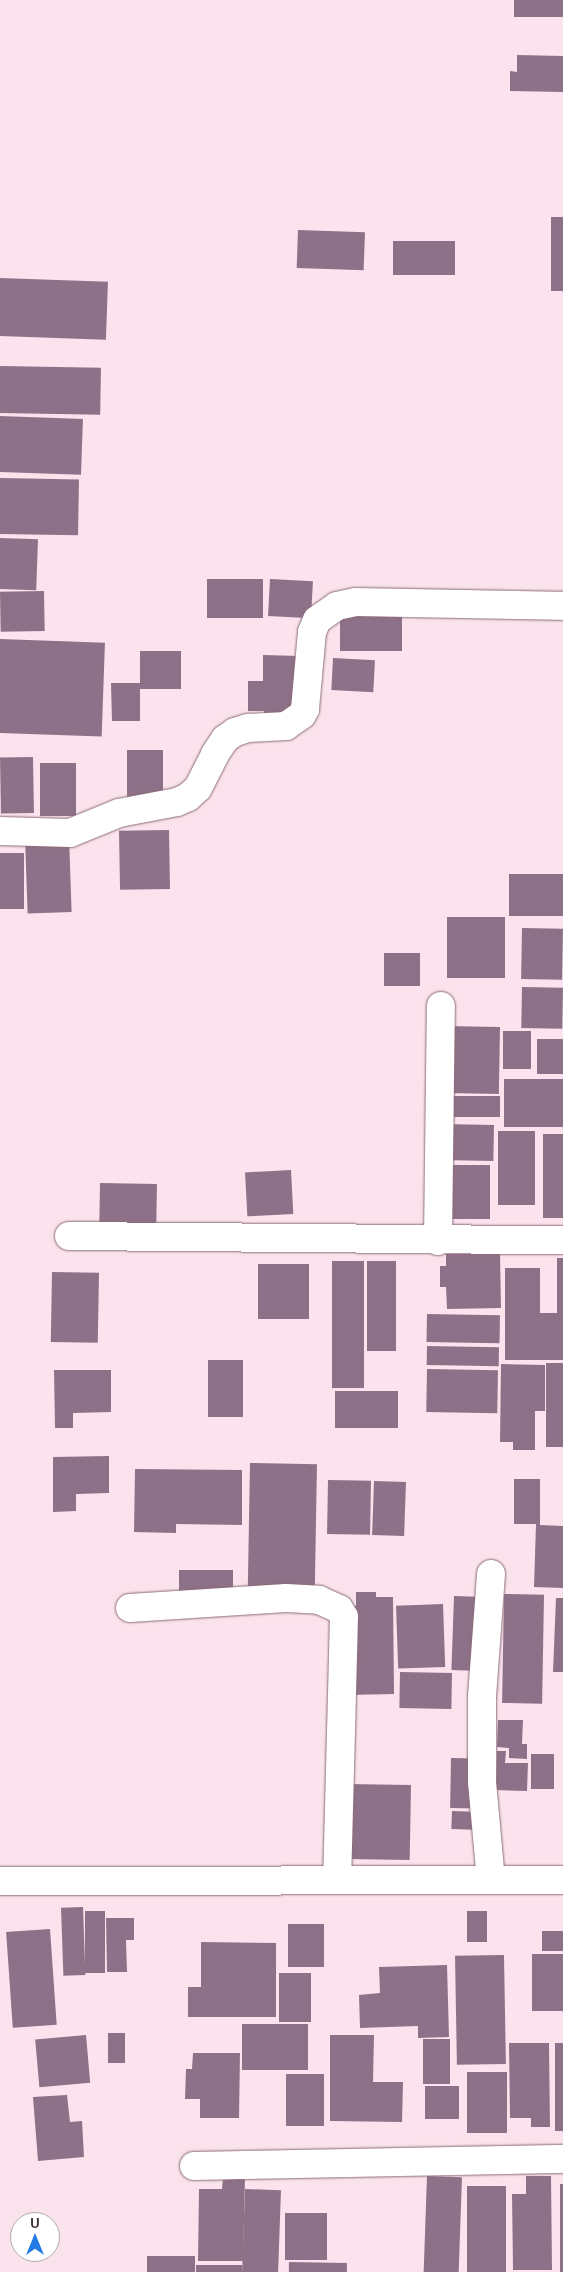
<!DOCTYPE html>
<html>
<head>
<meta charset="utf-8">
<style>
  body { margin:0 }
  #map { position:relative; width:563px; height:2272px; overflow:hidden; background:#fae3ec; font-family:"Space Grotesk",sans-serif }
  div>[style] { position:absolute }
  .building>* { inset:0; background:#8d7188; transform-origin:0 0 }
  .roads { filter:drop-shadow(0 0 1px #8d6b79) drop-shadow(0 0 1px #8d6b79) }
  .minor>* { height:28px; margin:-14px; padding:0 14px; transform-origin:14px; border-radius:14px; background:#fff }
  .tertiary>* { height:28px; margin:-14px; padding:0 14px; transform-origin:14px; border-radius:14px; background:#fff }
  span { translate:-50% -50%; white-space:nowrap; text-align:center; line-height:1.15; -webkit-text-stroke:5px #fff; paint-order:stroke }
  .north { position:absolute; left:10px; top:2212px; width:50px; height:50px; box-sizing:border-box; background:#fff; border:1px solid #b1abae; border-radius:50%; rotate:0deg; font-size:14px; font-weight:700; line-height:20px; text-align:center; color:#3c2e34 }
  .north::after { content:''; display:block; margin:auto; width:18px; height:22px; background:#237ae4; clip-path:polygon(50% 0,100% 100%,50% 72%,0 100%) }
</style>
</head>
<body>
<div id="map">
  <div class="building">
    <i style="left:514px;top:0;width:49px;height:17px"></i>
    <i style="clip-path:polygon(517px 55px,563px 56px,563px 92px,510px 91px,510px 71px,517px 72px)"></i>
    <i style="left:551px;top:217px;width:12px;height:74px"></i>
    <i style="left:298px;top:230px;width:67px;height:38px;rotate:2deg"></i>
    <i style="left:393px;top:241px;width:62px;height:34px"></i>
    <i style="left:0;top:278px;width:108px;height:58px;rotate:2deg"></i>
    <i style="left:0;top:366px;width:101px;height:47px;rotate:1deg"></i>
    <i style="left:0;top:416px;width:83px;height:56px;rotate:2deg"></i>
    <i style="left:0;top:478px;width:79px;height:56px;rotate:1deg"></i>
    <i style="left:0;top:538px;width:38px;height:51px;rotate:2deg"></i>
    <i style="left:207px;top:579px;width:56px;height:39px"></i>
    <i style="left:270px;top:579px;width:43px;height:37px;rotate:3deg"></i>
    <i style="left:44px;top:591px;width:40px;height:44px;rotate:89deg"></i>
    <i style="left:340px;top:613px;width:62px;height:38px"></i>
    <i style="left:0;top:639px;width:105px;height:94px;rotate:2deg"></i>
    <i style="clip-path:polygon(140px 651px,181px 651px,181px 689px,140px 689px,140px 721px,112px 721px,111px 683px,140px 683px)"></i>
    <i style="clip-path:polygon(263px 655px,300px 656px,299px 711px,264px 721px,264px 711px,248px 711px,248px 681px,263px 681px)"></i>
    <i style="left:333px;top:658px;width:42px;height:32px;rotate:3deg"></i>
    <i style="left:127px;top:750px;width:36px;height:49px"></i>
    <i style="left:33px;top:757px;width:56px;height:33px;rotate:89deg"></i>
    <i style="left:40px;top:763px;width:36px;height:53px"></i>
    <i style="left:169px;top:830px;width:59px;height:50px;rotate:89deg"></i>
    <i style="left:69px;top:837px;width:75px;height:44px;rotate:88deg"></i>
    <i style="left:0;top:853px;width:24px;height:56px"></i>
    <i style="left:509px;top:874px;width:54px;height:42px"></i>
    <i style="left:447px;top:917px;width:58px;height:61px"></i>
    <i style="left:522px;top:928px;width:41px;height:51px;rotate:1deg"></i>
    <i style="left:384px;top:953px;width:36px;height:33px"></i>
    <i style="left:522px;top:987px;width:41px;height:41px;rotate:1deg"></i>
    <i style="left:446px;top:1026px;width:54px;height:67px;rotate:1deg"></i>
    <i style="left:503px;top:1031px;width:28px;height:38px"></i>
    <i style="left:537px;top:1039px;width:26px;height:35px"></i>
    <i style="left:504px;top:1079px;width:59px;height:48px"></i>
    <i style="left:453px;top:1096px;width:47px;height:21px"></i>
    <i style="left:442px;top:1124px;width:52px;height:36px;rotate:1deg"></i>
    <i style="left:498px;top:1131px;width:37px;height:74px"></i>
    <i style="left:543px;top:1134px;width:20px;height:84px"></i>
    <i style="left:443px;top:1165px;width:47px;height:54px"></i>
    <i style="left:291px;top:1170px;width:44px;height:46px;rotate:87deg"></i>
    <i style="left:100px;top:1183px;width:57px;height:47px;rotate:1deg"></i>
    <i style="clip-path:polygon(446px 1254px,500px 1254px,501px 1308px,447px 1309px,446px 1287px,440px 1287px,440px 1266px,446px 1266px)"></i>
    <i style="clip-path:polygon(557px 1258px,563px 1258px,563px 1360px,505px 1360px,505px 1268px,540px 1268px,540px 1313px,557px 1313px)"></i>
    <i style="left:332px;top:1261px;width:32px;height:127px"></i>
    <i style="left:367px;top:1261px;width:29px;height:90px"></i>
    <i style="left:258px;top:1264px;width:51px;height:55px"></i>
    <i style="left:52px;top:1272px;width:47px;height:70px;rotate:1deg"></i>
    <i style="left:427px;top:1314px;width:73px;height:28px;rotate:1deg"></i>
    <i style="left:427px;top:1346px;width:72px;height:19px;rotate:1deg"></i>
    <i style="left:208px;top:1360px;width:35px;height:57px"></i>
    <i style="left:546px;top:1363px;width:17px;height:84px"></i>
    <i style="clip-path:polygon(501px 1364px,545px 1365px,545px 1411px,535px 1411px,535px 1450px,513px 1450px,513px 1442px,500px 1442px)"></i>
    <i style="left:427px;top:1369px;width:71px;height:43px;rotate:1deg"></i>
    <i style="clip-path:polygon(54px 1370px,111px 1370px,111px 1412px,73px 1413px,73px 1428px,55px 1428px)"></i>
    <i style="left:398px;top:1391px;width:37px;height:63px;rotate:90deg"></i>
    <i style="clip-path:polygon(109px 1456px,109px 1493px,76px 1494px,76px 1511px,53px 1512px,53px 1457px)"></i>
    <i style="left:250px;top:1463px;width:67px;height:131px;rotate:1deg"></i>
    <i style="clip-path:polygon(135px 1469px,242px 1470px,242px 1525px,176px 1524px,176px 1533px,134px 1532px)"></i>
    <i style="clip-path:polygon(514px 1479px,540px 1479px,540px 1525px,563px 1526px,563px 1588px,534px 1587px,536px 1524px,514px 1524px)"></i>
    <i style="left:328px;top:1480px;width:43px;height:54px;rotate:1deg"></i>
    <i style="left:374px;top:1481px;width:32px;height:54px;rotate:2deg"></i>
    <i style="left:179px;top:1570px;width:54px;height:26px"></i>
    <i style="clip-path:polygon(356px 1592px,376px 1592px,376px 1597px,393px 1597px,394px 1694px,347px 1695px,346px 1607px,356px 1606px)"></i>
    <i style="left:504px;top:1594px;width:40px;height:109px;rotate:1deg"></i>
    <i style="left:454px;top:1596px;width:36px;height:74px;rotate:2deg"></i>
    <i style="clip-path:polygon(556px 1598px,563px 1598px,563px 1672px,553px 1672px)"></i>
    <i style="left:443px;top:1604px;width:63px;height:47px;rotate:88deg"></i>
    <i style="left:400px;top:1672px;width:52px;height:36px;rotate:1deg"></i>
    <i style="clip-path:polygon(498px 1720px,523px 1720px,522px 1744px,527px 1744px,527px 1759px,509px 1758px,509px 1748px,497px 1747px)"></i>
    <i style="clip-path:polygon(497px 1751px,506px 1751px,505px 1763px,528px 1763px,527px 1791px,496px 1790px)"></i>
    <i style="left:531px;top:1754px;width:23px;height:35px"></i>
    <i style="left:451px;top:1758px;width:42px;height:50px;rotate:1deg"></i>
    <i style="left:347px;top:1784px;width:64px;height:75px;rotate:1deg"></i>
    <i style="left:452px;top:1811px;width:35px;height:18px;rotate:2deg"></i>
    <i style="left:83px;top:1907px;width:68px;height:22px;rotate:88deg"></i>
    <i style="left:85px;top:1911px;width:20px;height:62px"></i>
    <i style="left:487px;top:1911px;width:31px;height:20px;rotate:90deg"></i>
    <i style="clip-path:polygon(106px 1918px,134px 1918px,134px 1940px,126px 1940px,127px 1972px,107px 1972px)"></i>
    <i style="left:288px;top:1924px;width:36px;height:43px"></i>
    <i style="left:50px;top:1929px;width:96px;height:44px;rotate:86deg"></i>
    <i style="left:563px;top:1931px;width:20px;height:21px;rotate:90deg"></i>
    <i style="clip-path:polygon(201px 1942px,276px 1943px,276px 2017px,188px 2017px,188px 1987px,201px 1987px)"></i>
    <i style="left:563px;top:1954px;width:57px;height:31px;rotate:90deg"></i>
    <i style="left:504px;top:1955px;width:109px;height:49px;rotate:89deg"></i>
    <i style="clip-path:polygon(447px 1965px,449px 2037px,418px 2038px,418px 2026px,360px 2028px,359px 1995px,380px 1993px,379px 1967px)"></i>
    <i style="left:279px;top:1973px;width:32px;height:49px"></i>
    <i style="left:242px;top:2024px;width:66px;height:46px"></i>
    <i style="left:108px;top:2033px;width:17px;height:30px"></i>
    <i style="left:86px;top:2035px;width:48px;height:51px;rotate:85deg"></i>
    <i style="clip-path:polygon(330px 2035px,374px 2035px,373px 2082px,403px 2082px,402px 2122px,330px 2121px)"></i>
    <i style="left:423px;top:2039px;width:27px;height:45px"></i>
    <i style="clip-path:polygon(509px 2043px,549px 2043px,550px 2127px,531px 2127px,531px 2118px,510px 2118px)"></i>
    <i style="left:555px;top:2043px;width:8px;height:88px"></i>
    <i style="clip-path:polygon(193px 2053px,240px 2053px,239px 2118px,200px 2118px,200px 2099px,185px 2099px,186px 2069px,192px 2069px)"></i>
    <i style="left:467px;top:2072px;width:40px;height:61px"></i>
    <i style="left:286px;top:2074px;width:38px;height:52px"></i>
    <i style="left:425px;top:2086px;width:34px;height:33px"></i>
    <i style="clip-path:polygon(67px 2095px,70px 2122px,82px 2121px,84px 2157px,38px 2161px,33px 2097px)"></i>
    <i style="left:427px;top:2176px;width:35px;height:96px;rotate:2deg"></i>
    <i style="clip-path:polygon(526px 2176px,551px 2176px,552px 2270px,513px 2270px,512px 2194px,526px 2194px)"></i>
    <i style="clip-path:polygon(223px 2177px,245px 2177px,243px 2261px,198px 2261px,199px 2189px,222px 2189px)"></i>
    <i style="left:560px;top:2184px;width:3px;height:88px"></i>
    <i style="left:467px;top:2186px;width:39px;height:86px"></i>
    <i style="left:245px;top:2189px;width:36px;height:83px;rotate:2deg"></i>
    <i style="left:285px;top:2213px;width:42px;height:47px"></i>
    <i style="left:147px;top:2256px;width:48px;height:16px"></i>
    <i style="left:289px;top:2262px;width:58px;height:10px;rotate:1deg"></i>
    <i style="left:196px;top:2265px;width:46px;height:7px"></i>
  </div>
  <div class="roads">
    <div class="minor">
      <i style="left:0;top:831px;width:70px;rotate:1.6deg"></i>
      <i style="left:70px;top:833px;width:53px;rotate:-22.2deg"></i>
      <i style="left:119px;top:813px;width:59px;rotate:-10.7deg"></i>
      <i style="left:177px;top:802px;width:12px;rotate:-24deg"></i>
      <i style="left:188px;top:797px;width:13px;rotate:-42deg"></i>
      <i style="left:198px;top:788px;width:38px;rotate:-63deg"></i>
      <i style="left:215px;top:754px;width:18px;rotate:-56deg"></i>
      <i style="left:225px;top:739px;width:12px;rotate:-35deg"></i>
      <i style="left:235px;top:732px;width:14px;rotate:-17deg"></i>
      <i style="left:248px;top:728px;width:38px;rotate:-3deg"></i>
      <i style="left:286px;top:726px;width:19px;rotate:-35deg"></i>
      <i style="left:302px;top:715px;width:7px;rotate:-63deg"></i>
      <i style="left:305px;top:709px;width:77px;rotate:-84.8deg"></i>
      <i style="left:312px;top:632px;width:13px;rotate:-67deg"></i>
      <i style="left:317px;top:620px;width:24px;rotate:-35deg"></i>
      <i style="left:337px;top:606px;width:19px;rotate:-12deg"></i>
      <i style="left:356px;top:602px;width:207px;rotate:1.1deg"></i>
      <i style="left:69px;top:1236px;width:494px;rotate:0.5deg"></i>
      <i style="left:438px;top:1241px;width:235px;rotate:-89.3deg"></i>
      <i style="left:491px;top:1574px;width:124px;rotate:94.2deg"></i>
      <i style="left:482px;top:1698px;width:84px;rotate:90deg"></i>
      <i style="left:482px;top:1782px;width:98px;rotate:84.8deg"></i>
      <i style="left:130px;top:1608px;width:156px;rotate:-3.7deg"></i>
      <i style="left:286px;top:1598px;width:33px;rotate:3deg"></i>
      <i style="left:319px;top:1600px;width:22px;rotate:24deg"></i>
      <i style="left:339px;top:1609px;width:9px;rotate:58deg"></i>
      <i style="left:344px;top:1617px;width:263px;rotate:91.5deg"></i>
      <i style="left:194px;top:2166px;width:369px;rotate:-1.1deg"></i>
    </div>
    <div class="tertiary">
      <i style="left:0;top:1881px;width:563px;rotate:-0.1deg"></i>
    </div>
  </div>
  <div class="north">U</div>
</div>
</body>
</html>
